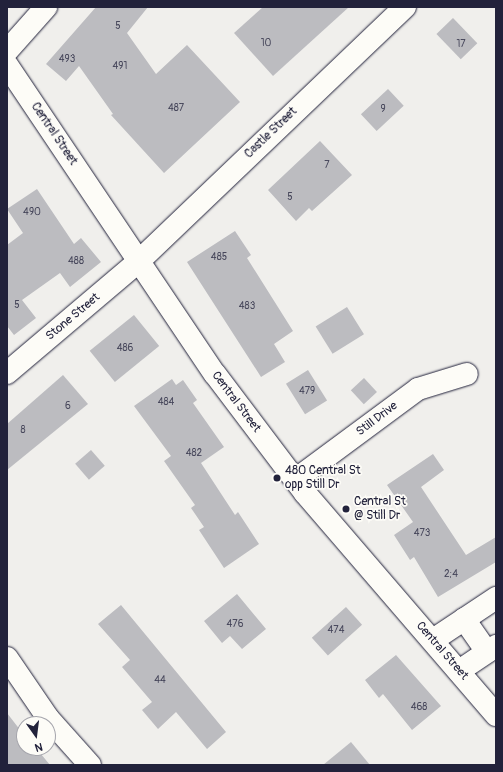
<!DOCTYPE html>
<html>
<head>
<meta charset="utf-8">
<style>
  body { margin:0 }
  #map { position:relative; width:503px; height:772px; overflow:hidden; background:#f0efec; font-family:Pangolin,sans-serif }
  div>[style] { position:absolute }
  .building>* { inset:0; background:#bcbcc0; transform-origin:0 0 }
  .roads { filter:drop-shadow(0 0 1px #22223b) drop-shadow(0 0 1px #22223b) }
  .minor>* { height:22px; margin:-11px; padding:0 11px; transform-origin:11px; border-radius:11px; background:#fdfcf7 }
  .major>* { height:22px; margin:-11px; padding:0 11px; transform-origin:11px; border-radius:11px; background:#fdfcf7 }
  .dots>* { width:11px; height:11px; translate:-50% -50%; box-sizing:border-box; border:2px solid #fdfcf7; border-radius:50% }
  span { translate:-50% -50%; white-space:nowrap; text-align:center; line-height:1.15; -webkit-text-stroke:3.5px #fdfcf7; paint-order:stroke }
  .number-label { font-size:10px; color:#48485c }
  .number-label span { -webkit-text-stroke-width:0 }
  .street-label { font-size:12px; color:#22223b }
  .poi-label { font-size:12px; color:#22223b }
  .left { translate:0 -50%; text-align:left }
  .frame { position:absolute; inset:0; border:8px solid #22223b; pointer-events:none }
  .north { position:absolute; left:16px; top:716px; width:40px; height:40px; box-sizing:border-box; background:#fdfcf7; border:1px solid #a5a5ac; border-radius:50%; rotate:166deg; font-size:11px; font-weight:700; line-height:16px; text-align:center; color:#22223b }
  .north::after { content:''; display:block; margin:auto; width:14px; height:18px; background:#22223b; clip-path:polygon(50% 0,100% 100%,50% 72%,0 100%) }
</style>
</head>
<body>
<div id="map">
  <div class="building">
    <i style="clip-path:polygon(96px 7px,148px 7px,127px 33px,156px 74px,187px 45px,240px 102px,164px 173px,111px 115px,113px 114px,79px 66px,66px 81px,46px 64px)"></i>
    <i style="clip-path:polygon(263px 7px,349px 7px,273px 76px,234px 33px)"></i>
    <i style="left:453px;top:18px;width:35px;height:23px;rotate:46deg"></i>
    <i style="left:388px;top:89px;width:23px;height:37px;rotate:47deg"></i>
    <i style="clip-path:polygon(320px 141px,352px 175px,312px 211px,309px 208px,296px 221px,268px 190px)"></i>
    <i style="clip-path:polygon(37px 189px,74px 244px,81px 238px,101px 262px,70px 287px,60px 273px,22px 300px,36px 318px,14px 335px,7px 326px,7px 245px,23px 233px,7px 209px)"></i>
    <i style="clip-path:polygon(235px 231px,251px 255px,247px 258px,293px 331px,274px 344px,285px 362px,261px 377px,187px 262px)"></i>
    <i style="left:347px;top:307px;width:32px;height:37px;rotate:58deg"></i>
    <i style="left:134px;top:315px;width:40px;height:57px;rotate:51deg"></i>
    <i style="left:308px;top:370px;width:36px;height:26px;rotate:58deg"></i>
    <i style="clip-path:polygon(63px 375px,88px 404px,7px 470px,7px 424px)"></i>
    <i style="left:364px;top:378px;width:19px;height:18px;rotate:47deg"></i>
    <i style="clip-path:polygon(172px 379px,176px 385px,183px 380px,197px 400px,193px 403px,224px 447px,201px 463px,235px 515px,238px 512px,259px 544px,224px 568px,199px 530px,204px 527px,191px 508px,195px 505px,164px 461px,171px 456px,134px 406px)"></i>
    <i style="left:91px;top:450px;width:21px;height:21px;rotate:49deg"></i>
    <i style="clip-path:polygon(433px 454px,444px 470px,421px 487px,466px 555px,496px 537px,496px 562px,438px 597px,414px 557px,410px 560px,394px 535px,413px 522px,387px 485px)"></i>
    <i style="clip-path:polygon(237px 594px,266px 629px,242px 649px,230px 636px,222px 643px,204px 621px)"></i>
    <i style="clip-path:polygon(121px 605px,226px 732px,207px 749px,176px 712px,158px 729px,142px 710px,152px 702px,122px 667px,130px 660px,98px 624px)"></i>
    <i style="left:346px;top:607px;width:24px;height:46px;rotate:48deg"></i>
    <i style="clip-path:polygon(396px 655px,441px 706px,412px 730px,383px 694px,379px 698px,365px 680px)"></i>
    <i style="clip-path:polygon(7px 713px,24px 735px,24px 748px,36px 748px,50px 765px,7px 765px)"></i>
    <i style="clip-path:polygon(351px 742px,370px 765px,323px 765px)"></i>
  </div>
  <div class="roads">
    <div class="minor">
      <i style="left:7px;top:51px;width:59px;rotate:-48.4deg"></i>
      <i style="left:7px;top:373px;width:173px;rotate:-40.3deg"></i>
      <i style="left:139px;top:261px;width:368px;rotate:-43.7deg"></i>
      <i style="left:295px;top:480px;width:153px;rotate:-36.5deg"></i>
      <i style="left:418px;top:389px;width:51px;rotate:-17deg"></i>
      <i style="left:464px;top:619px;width:40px;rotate:55.1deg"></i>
      <i style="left:433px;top:640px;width:76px;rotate:-33.7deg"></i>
      <i style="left:7px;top:658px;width:73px;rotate:55.7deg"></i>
      <i style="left:48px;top:718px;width:63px;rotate:48.2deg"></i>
      <i style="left:459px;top:671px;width:45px;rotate:-34deg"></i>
    </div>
    <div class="major">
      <i style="left:7px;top:65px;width:372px;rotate:56.1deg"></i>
      <i style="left:215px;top:374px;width:149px;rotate:52.9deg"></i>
      <i style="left:305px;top:493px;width:293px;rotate:49.3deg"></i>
    </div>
  </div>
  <div class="dots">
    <i style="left:277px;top:478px;background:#22223b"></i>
    <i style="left:346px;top:509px;background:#22223b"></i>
  </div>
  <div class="number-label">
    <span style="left:118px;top:27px">5</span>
    <span style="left:266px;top:44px">10</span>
    <span style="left:461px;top:45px">17</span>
    <span style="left:67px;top:60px">493</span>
    <span style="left:120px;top:67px">491</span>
    <span style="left:176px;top:109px">487</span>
    <span style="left:383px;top:110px">9</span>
    <span style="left:327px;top:166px">7</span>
    <span style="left:290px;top:198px">5</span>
    <span style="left:32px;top:213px">490</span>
    <span style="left:219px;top:258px">485</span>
    <span style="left:76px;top:262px">488</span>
    <span style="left:17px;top:306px">5</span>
    <span style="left:247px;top:307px">483</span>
    <span style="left:125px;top:349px">486</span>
    <span style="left:307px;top:392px">479</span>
    <span style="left:166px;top:403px">484</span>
    <span style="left:68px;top:407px">6</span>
    <span style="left:23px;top:431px">8</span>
    <span style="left:194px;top:454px">482</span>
    <span style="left:422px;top:534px">473</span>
    <span style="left:451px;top:575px">2;4</span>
    <span style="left:235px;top:625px">476</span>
    <span style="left:336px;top:631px">474</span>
    <span style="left:160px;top:681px">44</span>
    <span style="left:419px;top:708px">468</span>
  </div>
  <div class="street-label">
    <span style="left:271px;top:133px;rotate:-44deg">Castle Street</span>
    <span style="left:54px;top:134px;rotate:56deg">Central Street</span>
    <span style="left:73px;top:317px;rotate:-40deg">Stone Street</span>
    <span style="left:236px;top:402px;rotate:53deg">Central Street</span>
    <span style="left:377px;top:419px;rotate:-37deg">Still Drive</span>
    <span style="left:442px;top:651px;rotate:49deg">Central Street</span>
  </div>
  <div class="poi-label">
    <span class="left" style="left:285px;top:478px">480 Central St<br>opp Still Dr</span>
    <span class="left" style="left:354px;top:509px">Central St<br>@ Still Dr</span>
  </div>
  <div class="frame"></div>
  <div class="north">N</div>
</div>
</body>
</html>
